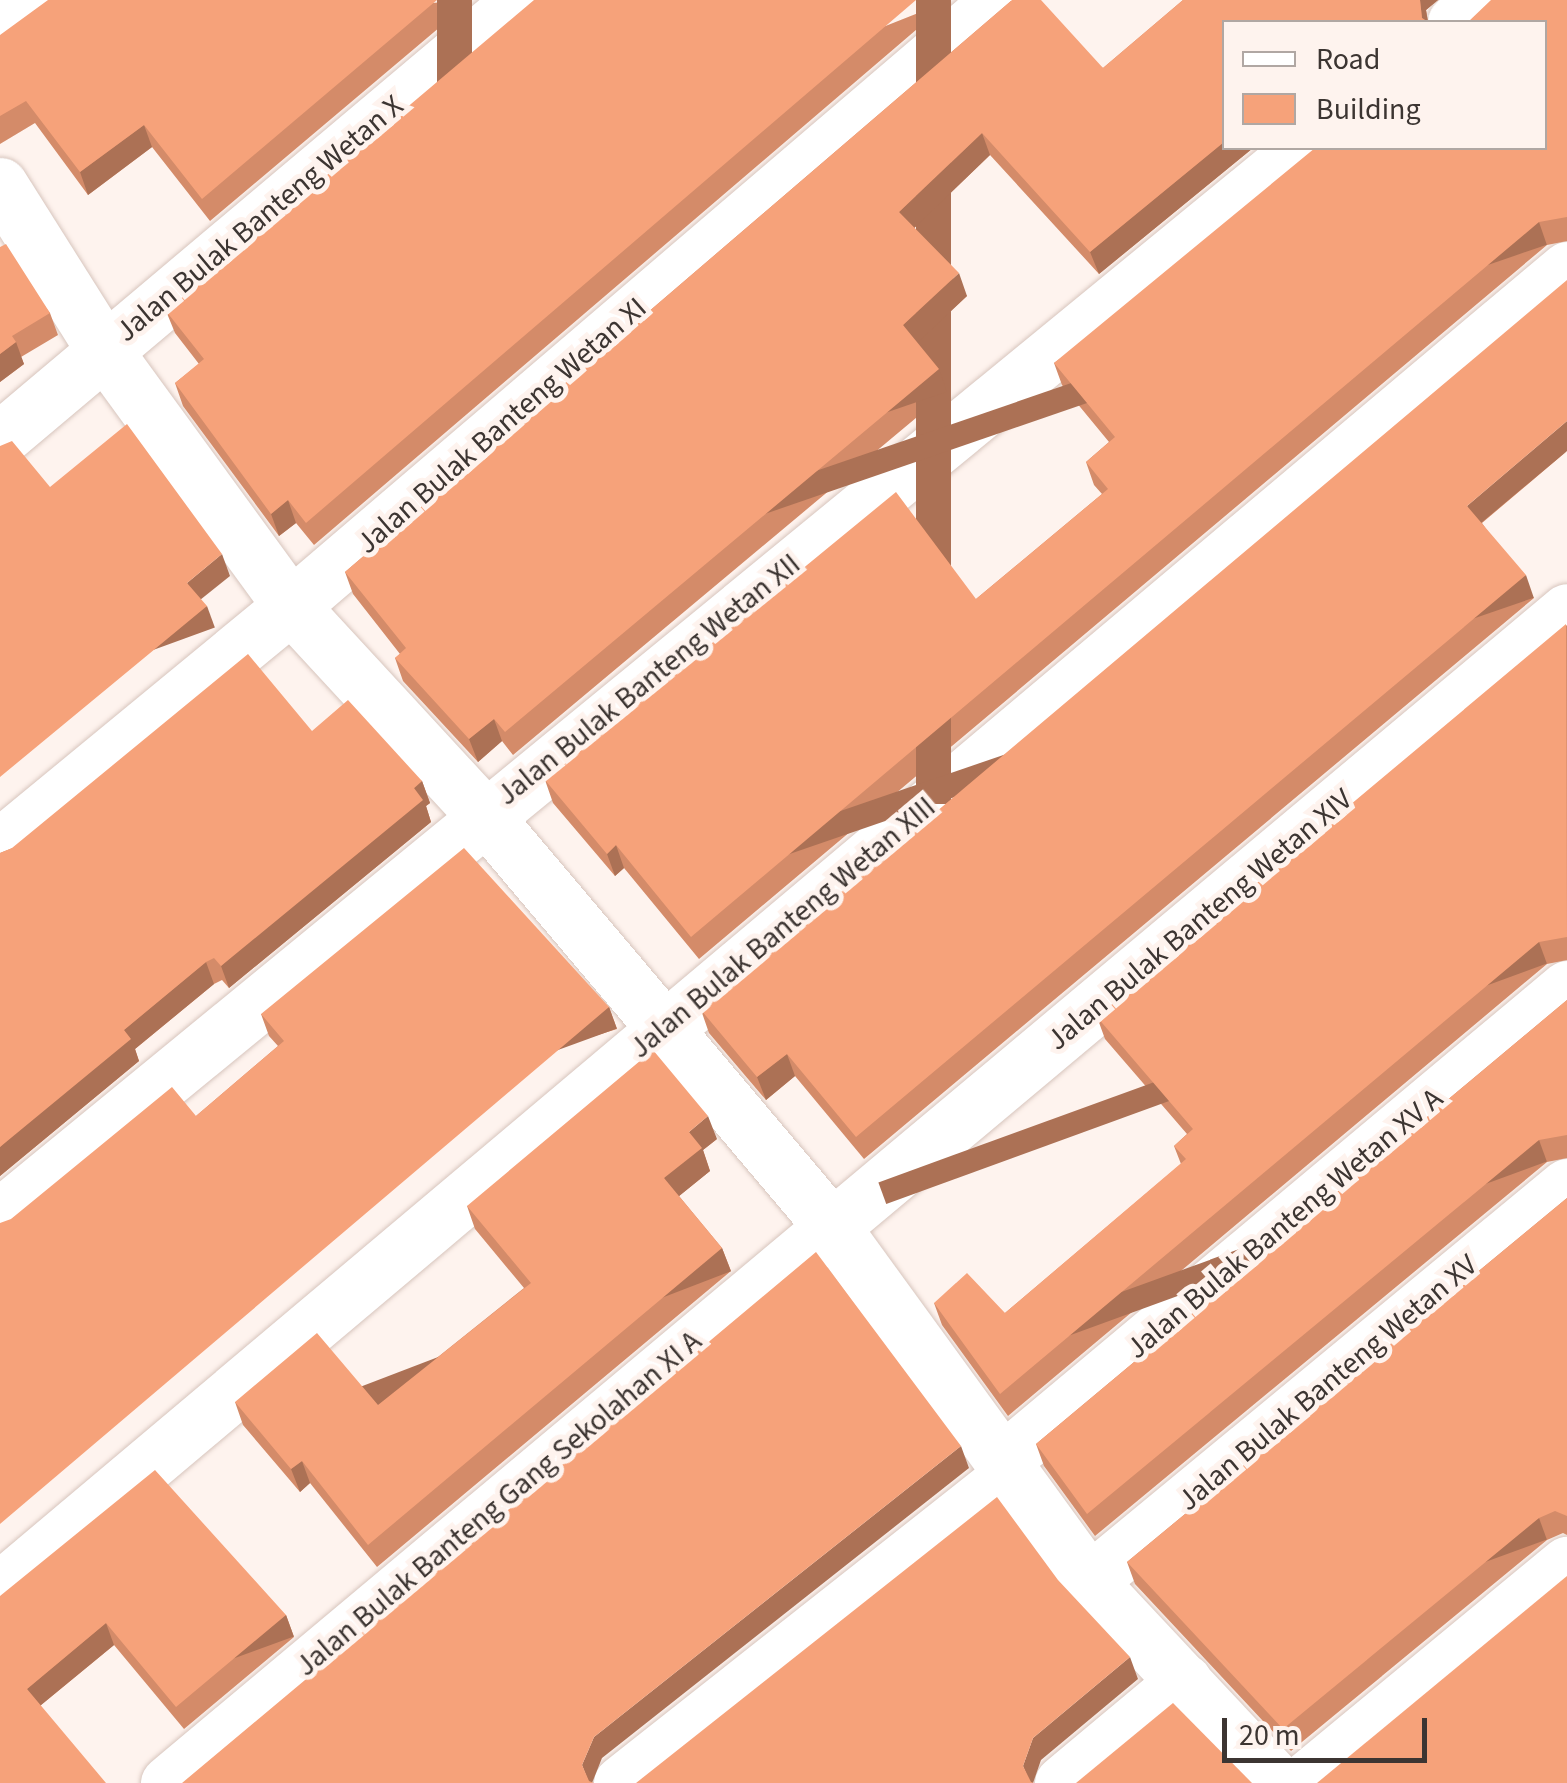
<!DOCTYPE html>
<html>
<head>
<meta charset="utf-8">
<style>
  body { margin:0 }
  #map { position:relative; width:1567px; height:1783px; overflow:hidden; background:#fef3ee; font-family:"Source Sans 3",sans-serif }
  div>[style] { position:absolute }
  .roads { filter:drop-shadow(0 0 2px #d7c5bd) drop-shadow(0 0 2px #d7c5bd) }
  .minor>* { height:55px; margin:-27.5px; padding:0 27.5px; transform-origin:27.5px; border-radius:27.5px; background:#fff }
  .wall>* { inset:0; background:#d48b69 }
  .shaded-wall>* { inset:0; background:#ac7155; transform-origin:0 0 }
  .building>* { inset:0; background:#f6a27a }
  span { translate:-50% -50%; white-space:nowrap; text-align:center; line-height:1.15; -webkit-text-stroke:10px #fef3ee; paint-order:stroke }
  .street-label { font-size:30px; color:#3c3532 }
  .legend { position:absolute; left:1222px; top:20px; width:325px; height:130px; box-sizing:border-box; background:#fef3ee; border:2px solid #b0a7a3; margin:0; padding:12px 18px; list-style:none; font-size:30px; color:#3c3532 }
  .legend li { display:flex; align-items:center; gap:20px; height:50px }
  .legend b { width:50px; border:2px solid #b0a7a3 }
  .scale { position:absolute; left:1222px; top:1718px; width:205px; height:45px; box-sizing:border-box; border:5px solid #3c3532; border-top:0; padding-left:12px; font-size:30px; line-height:35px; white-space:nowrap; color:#3c3532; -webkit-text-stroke:8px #fef3ee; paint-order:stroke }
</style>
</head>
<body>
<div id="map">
  <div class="roads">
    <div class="minor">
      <i style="left:1455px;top:22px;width:35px;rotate:-39deg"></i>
      <i style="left:0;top:29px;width:45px;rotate:-39.6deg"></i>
      <i style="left:0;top:185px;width:195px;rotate:57.8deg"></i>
      <i style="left:104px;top:350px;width:317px;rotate:53.9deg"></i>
      <i style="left:291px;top:606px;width:284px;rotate:47.3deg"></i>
      <i style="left:484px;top:815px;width:541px;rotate:49.8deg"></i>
      <i style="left:833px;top:1228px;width:436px;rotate:54deg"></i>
      <i style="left:1089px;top:1581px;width:277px;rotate:46.9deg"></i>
      <i style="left:0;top:439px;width:681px;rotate:-40.12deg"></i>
      <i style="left:0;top:846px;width:377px;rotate:-39.5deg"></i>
      <i style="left:291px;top:606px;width:932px;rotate:-40.56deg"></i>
      <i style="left:0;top:1216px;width:1684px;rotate:-39.36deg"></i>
      <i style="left:1002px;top:1461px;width:737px;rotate:-39.93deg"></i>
      <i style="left:1089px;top:1581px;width:620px;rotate:-39.57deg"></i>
      <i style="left:0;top:1589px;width:2049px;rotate:-40.11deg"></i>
      <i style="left:168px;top:1783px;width:1825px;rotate:-39.95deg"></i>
      <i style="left:621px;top:1783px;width:498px;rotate:-38.3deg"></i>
      <i style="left:1062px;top:1783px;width:159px;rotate:-39.9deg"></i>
      <i style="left:1302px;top:1783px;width:344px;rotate:-39.6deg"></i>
    </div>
  </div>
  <div class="wall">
    <i style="clip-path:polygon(472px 0,210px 221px,152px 147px,88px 195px,35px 123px,0 144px,0 35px)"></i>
    <i style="clip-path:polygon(951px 0,314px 545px,296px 523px,279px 536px,183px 406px,175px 383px,199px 364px,175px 333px,166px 311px)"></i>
    <i style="clip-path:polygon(1183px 0,1438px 0,1426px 10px,1428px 22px,1224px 22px,1224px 148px,1253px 148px,1099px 274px,990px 155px,914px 228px,967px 296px,917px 342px,947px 392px,513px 755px,502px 741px,478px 762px,403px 681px,395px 658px,400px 654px,353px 594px,345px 572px,1011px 1px,1103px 68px)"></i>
    <i style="clip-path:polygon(1567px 0,1567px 241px,1547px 245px,699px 959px,624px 868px,615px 876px,553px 803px,545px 780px,976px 599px,1102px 494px,1094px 485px,1086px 462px,1109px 442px,1062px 385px,1054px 363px)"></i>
    <i style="clip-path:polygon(0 247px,50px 313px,58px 335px,21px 357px,24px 364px,0 382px)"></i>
    <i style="clip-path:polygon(1567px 451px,1482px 523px,1534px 598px,864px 1159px,795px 1076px,766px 1100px,709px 1033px,701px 1010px)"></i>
    <i style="clip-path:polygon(1567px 625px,1567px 960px,1547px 964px,1008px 1416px,942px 1325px,934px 1303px,1005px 1313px,1181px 1164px,1174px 1146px,1187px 1134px,1105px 1039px,1097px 1017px)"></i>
    <i style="clip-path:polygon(312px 731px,422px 781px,430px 803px,426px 806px,431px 822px,229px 988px,222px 980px,214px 984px,135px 1049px,139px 1061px,0 1176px,0 853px)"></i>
    <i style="clip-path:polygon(1567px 1000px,1567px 1158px,1547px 1162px,1095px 1536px,1044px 1466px,1036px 1444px)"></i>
    <i style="clip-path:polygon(609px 1007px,617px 1029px,11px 1219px,196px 1116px,278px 1046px,269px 1036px,261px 1014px)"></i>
    <i style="clip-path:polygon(717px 1139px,703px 1150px,710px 1171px,679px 1196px,722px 1248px,731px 1271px,377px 1567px,310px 1483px,300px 1492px,243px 1425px,235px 1402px,378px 1405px,524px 1288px,475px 1229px,467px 1206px)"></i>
    <i style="clip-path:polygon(1567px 1198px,1567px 1535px,1563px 1533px,1547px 1540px,1291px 1751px,1135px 1584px,1127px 1562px)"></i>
    <i style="clip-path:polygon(0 1596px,286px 1615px,294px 1637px,184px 1729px,114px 1645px,41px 1705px,0 1783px)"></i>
  </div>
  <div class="shaded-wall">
    <i style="left:437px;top:0;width:35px;height:308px"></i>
    <i style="left:916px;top:0;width:35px;height:804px"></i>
    <i style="clip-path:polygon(1420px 0,1438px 0,1426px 10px,1428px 22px,1422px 18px)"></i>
    <i style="clip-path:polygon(144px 125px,152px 147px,88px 195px,80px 172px)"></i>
    <i style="clip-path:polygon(982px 133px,990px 155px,907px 235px,899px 212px)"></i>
    <i style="clip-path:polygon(1224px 142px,1224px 148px,1253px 148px,1099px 274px,1090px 252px)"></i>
    <i style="left:1539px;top:222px;width:24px;height:1109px;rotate:71deg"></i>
    <i style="clip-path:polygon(959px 273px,967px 296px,912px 348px,903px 325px)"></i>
    <i style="clip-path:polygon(16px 342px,24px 364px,0 382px,0 354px)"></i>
    <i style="left:939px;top:369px;width:24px;height:566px;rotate:71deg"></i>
    <i style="clip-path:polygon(1567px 421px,1567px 451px,1475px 528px,1467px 506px)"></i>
    <i style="clip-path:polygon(288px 500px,296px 523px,279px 536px,271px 514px)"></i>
    <i style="clip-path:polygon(222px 554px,230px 576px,195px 604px,187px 583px)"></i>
    <i style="left:1526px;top:575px;width:24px;height:874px;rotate:71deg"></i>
    <i style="left:207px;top:606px;width:23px;height:268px;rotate:70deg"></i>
    <i style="clip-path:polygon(494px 719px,502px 741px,478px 762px,469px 739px)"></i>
    <i style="clip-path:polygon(422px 781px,430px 803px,426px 806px,431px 822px,229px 988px,221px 966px)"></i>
    <i style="clip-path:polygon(616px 845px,624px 868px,615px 876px,607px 854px)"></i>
    <i style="left:1539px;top:942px;width:23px;height:703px;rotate:70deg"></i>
    <i style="clip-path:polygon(206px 962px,214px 984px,135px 1049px,139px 1061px,0 1176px,0 1147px,124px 1030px)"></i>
    <i style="left:609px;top:1007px;width:23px;height:799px;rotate:70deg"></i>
    <i style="clip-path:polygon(787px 1054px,795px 1076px,766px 1100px,757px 1077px)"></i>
    <i style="clip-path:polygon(708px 1116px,717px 1139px,703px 1150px,710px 1171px,673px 1201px,664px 1178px,689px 1132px)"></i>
    <i style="left:1539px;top:1140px;width:23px;height:587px;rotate:70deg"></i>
    <i style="left:722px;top:1248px;width:25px;height:462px;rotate:69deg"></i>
    <i style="clip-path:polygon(961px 1446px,969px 1468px,602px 1758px,592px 1783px,589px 1783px,582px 1765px,594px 1737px)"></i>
    <i style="clip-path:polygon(302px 1461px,310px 1483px,300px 1492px,291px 1469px)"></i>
    <i style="left:1539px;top:1518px;width:23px;height:332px;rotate:70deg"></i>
    <i style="left:286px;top:1615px;width:23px;height:143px;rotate:70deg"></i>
    <i style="clip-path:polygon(106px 1623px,114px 1645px,35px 1710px,27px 1689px)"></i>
    <i style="clip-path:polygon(1130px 1657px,1138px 1679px,1041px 1760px,1033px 1783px,1030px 1783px,1023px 1766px,1033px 1738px)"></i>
  </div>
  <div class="building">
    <i style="clip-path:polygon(48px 0,437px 0,202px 199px,144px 125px,80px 172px,26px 101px,0 116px,0 35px)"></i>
    <i style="clip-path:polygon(534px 0,916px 0,306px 523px,288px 500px,271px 514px,175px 383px,204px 359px,166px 311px)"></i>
    <i style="clip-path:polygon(1012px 0,1041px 0,1103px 68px,1183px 0,1420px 0,1422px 18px,1428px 22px,1224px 22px,1224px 142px,1090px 252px,982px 133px,899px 212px,959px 273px,903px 325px,939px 369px,505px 732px,494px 719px,469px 739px,395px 658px,406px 648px,345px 572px)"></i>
    <i style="clip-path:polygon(1491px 0,1567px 0,1567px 217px,1539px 222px,691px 937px,616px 845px,607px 854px,545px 780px,896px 492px,976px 599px,1108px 489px,1086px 462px,1115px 437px,1054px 363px,1315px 148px,1544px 148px,1544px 22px,1468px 22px)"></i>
    <i style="clip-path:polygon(6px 244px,50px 313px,12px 336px,16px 342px,0 354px,0 247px)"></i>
    <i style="clip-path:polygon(1567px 280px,1567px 421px,1467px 506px,1526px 575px,856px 1137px,787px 1054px,757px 1077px,701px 1010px)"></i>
    <i style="clip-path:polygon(127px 424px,222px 554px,187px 583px,207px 606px,0 777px,0 446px,12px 441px,50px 487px)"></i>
    <i style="clip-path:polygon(1566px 624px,1567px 937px,1539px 942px,1000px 1394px,934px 1303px,967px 1273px,1005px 1313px,1186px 1159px,1174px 1146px,1193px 1129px,1097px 1017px)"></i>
    <i style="clip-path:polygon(248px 654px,312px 731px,348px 700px,422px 781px,414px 788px,423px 800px,221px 966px,214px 958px,206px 962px,124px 1030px,131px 1039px,0 1147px,0 853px,12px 848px)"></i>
    <i style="clip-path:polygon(464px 848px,609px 1007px,0 1524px,0 1223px,11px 1219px,172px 1087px,196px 1116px,284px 1041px,261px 1014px)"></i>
    <i style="clip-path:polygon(1567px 1000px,1567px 1135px,1539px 1140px,1087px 1514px,1036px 1444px)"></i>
    <i style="clip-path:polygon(653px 1050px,708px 1116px,689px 1132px,702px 1148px,664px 1178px,722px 1248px,368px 1545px,302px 1461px,291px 1469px,235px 1402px,317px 1333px,378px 1405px,531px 1283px,467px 1206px)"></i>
    <i style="clip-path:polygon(1567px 1198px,1567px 1516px,1555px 1511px,1539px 1518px,1283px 1729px,1127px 1562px)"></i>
    <i style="clip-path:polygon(816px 1252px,961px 1446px,594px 1737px,582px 1765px,589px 1781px,594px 1783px,182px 1783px)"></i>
    <i style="clip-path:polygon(155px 1470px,286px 1615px,176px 1707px,106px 1623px,27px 1689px,106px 1783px,0 1783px,0 1596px)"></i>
    <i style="clip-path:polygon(997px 1497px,1058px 1580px,1130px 1657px,1033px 1738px,1023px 1766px,1031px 1782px,1034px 1783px,636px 1783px)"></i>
    <i style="clip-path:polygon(1567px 1576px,1567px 1783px,1317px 1783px)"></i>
    <i style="clip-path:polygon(1173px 1703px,1252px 1783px,1076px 1783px)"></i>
  </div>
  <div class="street-label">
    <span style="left:260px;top:219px;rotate:-40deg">Jalan Bulak Banteng Wetan X</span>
    <span style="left:502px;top:426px;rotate:-41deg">Jalan Bulak Banteng Wetan XI</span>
    <span style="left:649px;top:680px;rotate:-39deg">Jalan Bulak Banteng Wetan XII</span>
    <span style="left:1200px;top:920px;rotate:-40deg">Jalan Bulak Banteng Wetan XIV</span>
    <span style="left:783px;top:928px;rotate:-40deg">Jalan Bulak Banteng Wetan XIII</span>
    <span style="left:1285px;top:1224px;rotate:-40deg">Jalan Bulak Banteng Wetan XV A</span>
    <span style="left:1328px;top:1383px;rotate:-40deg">Jalan Bulak Banteng Wetan XV</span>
    <span style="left:499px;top:1504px;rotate:-40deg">Jalan Bulak Banteng Gang Sekolahan XI A</span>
  </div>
  <ul class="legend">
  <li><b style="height:12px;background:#fff"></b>Road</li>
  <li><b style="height:28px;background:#f6a27a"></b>Building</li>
  </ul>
  <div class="scale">20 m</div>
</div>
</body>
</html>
